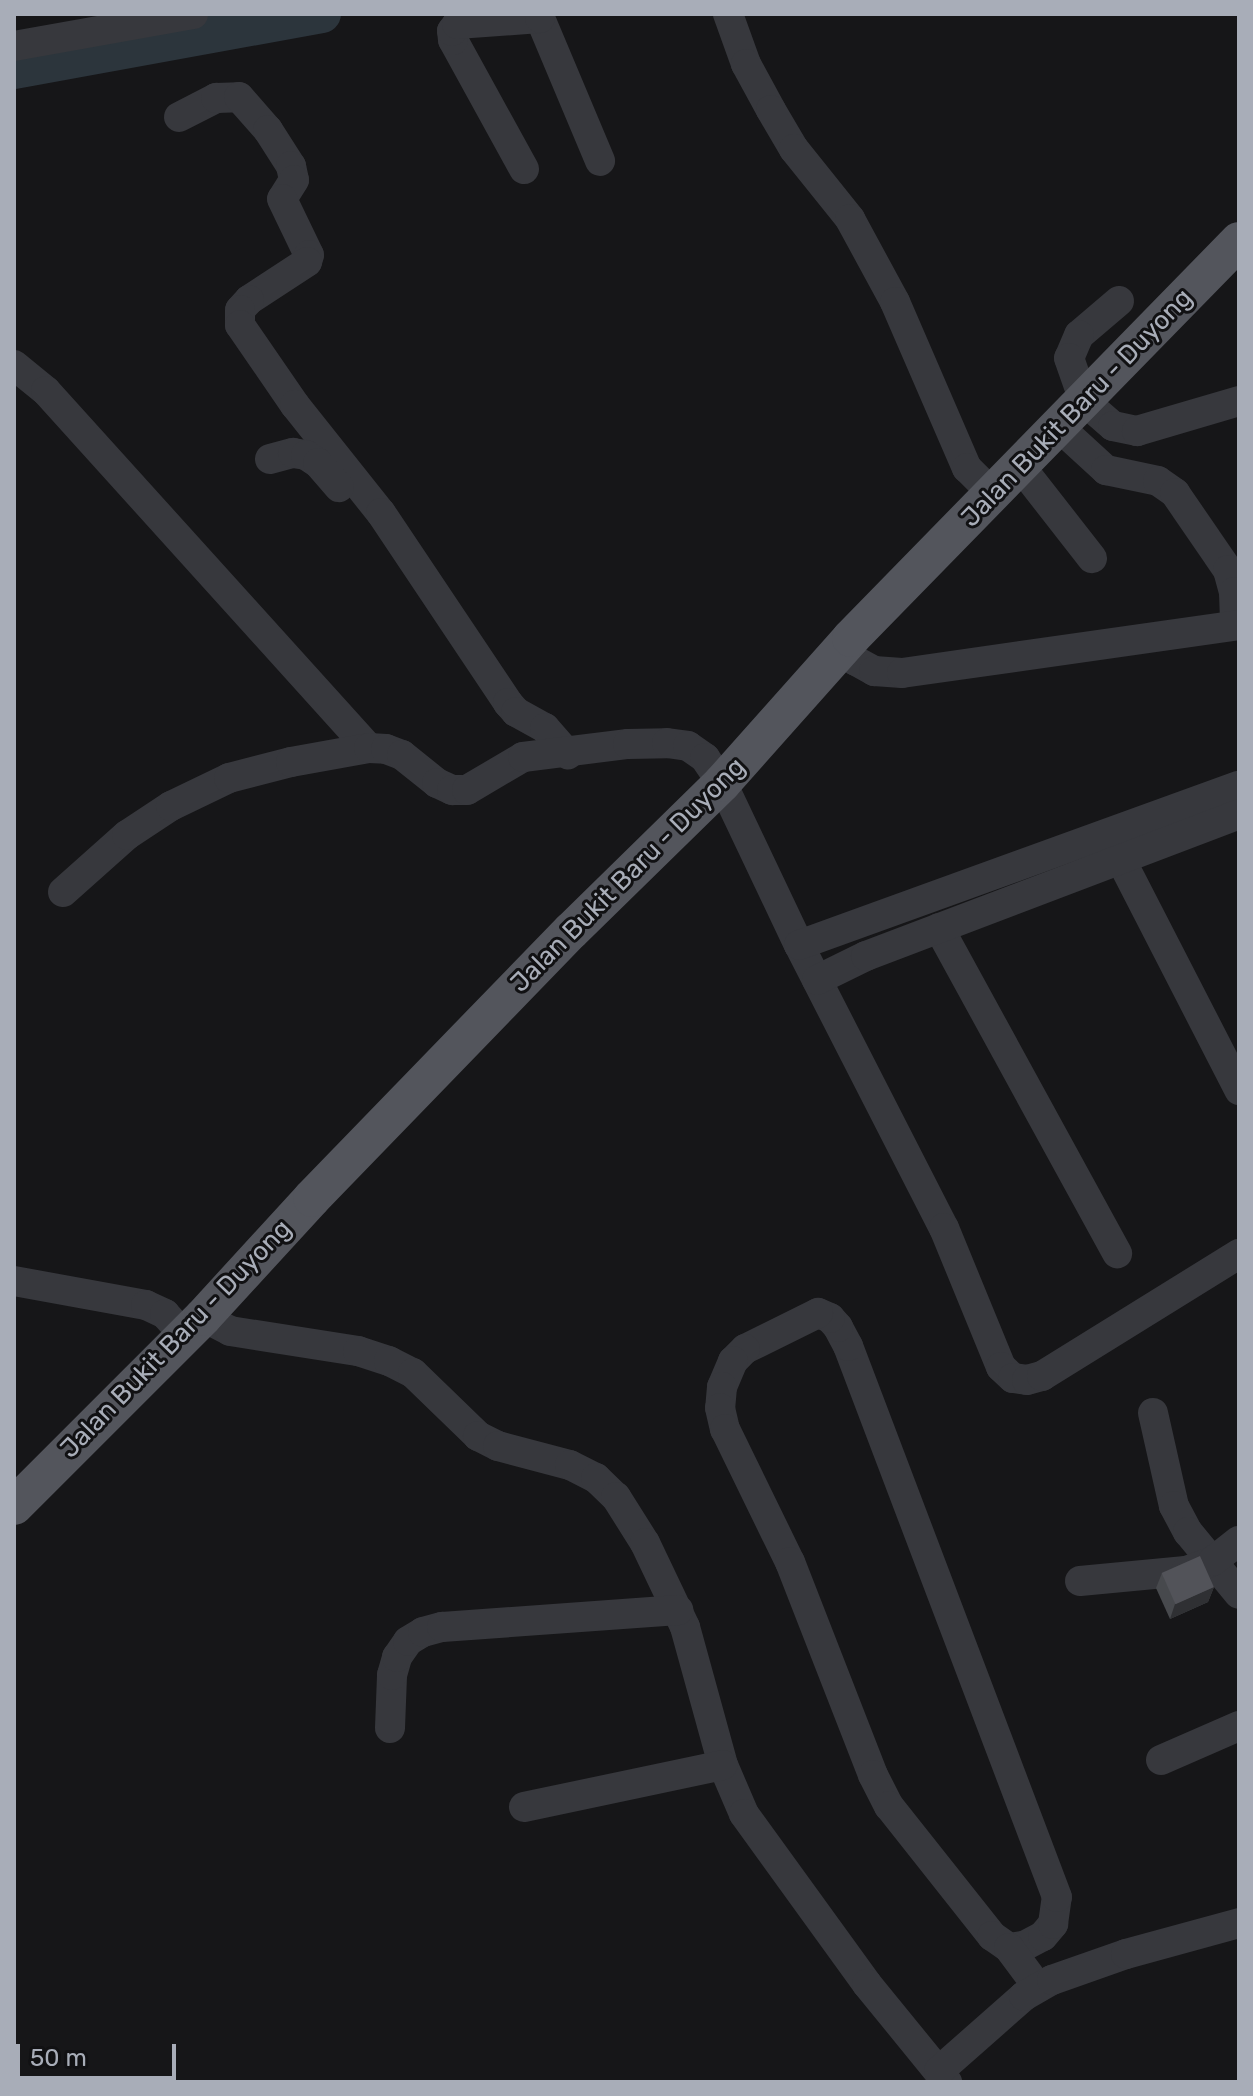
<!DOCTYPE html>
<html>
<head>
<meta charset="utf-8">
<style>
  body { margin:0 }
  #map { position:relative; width:1253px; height:2096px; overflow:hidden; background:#161618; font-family:Rubik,sans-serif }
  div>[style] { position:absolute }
  .river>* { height:38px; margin:-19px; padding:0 19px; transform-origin:19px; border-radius:19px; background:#2c353c }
  .minor>* { height:30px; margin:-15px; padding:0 15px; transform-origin:15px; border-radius:15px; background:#37383d }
  .major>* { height:38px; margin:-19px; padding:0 19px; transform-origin:19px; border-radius:19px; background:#53555c }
  .wall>* { inset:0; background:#47494d }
  .shaded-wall>* { inset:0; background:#2f3033 }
  .building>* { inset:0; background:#525359; transform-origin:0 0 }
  span { translate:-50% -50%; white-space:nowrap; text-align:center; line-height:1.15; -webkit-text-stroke:6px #111113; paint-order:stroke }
  .street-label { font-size:26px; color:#a8adb8 }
  .frame { position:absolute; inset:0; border:16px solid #a8adb8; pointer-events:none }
  .scale { position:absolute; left:16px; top:2044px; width:160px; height:36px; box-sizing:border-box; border:4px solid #a8adb8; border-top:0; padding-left:10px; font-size:24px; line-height:28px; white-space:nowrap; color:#a8adb8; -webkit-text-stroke:6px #111113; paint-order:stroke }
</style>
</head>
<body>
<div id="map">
  <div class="river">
    <i style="left:14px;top:70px;width:313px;rotate:-10.3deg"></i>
  </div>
  <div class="minor">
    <i style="left:728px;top:14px;width:53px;rotate:70.2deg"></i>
    <i style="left:746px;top:64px;width:52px;rotate:61.5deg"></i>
    <i style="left:771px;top:110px;width:45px;rotate:59.5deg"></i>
    <i style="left:794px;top:149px;width:90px;rotate:51.3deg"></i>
    <i style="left:850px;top:219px;width:94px;rotate:61.5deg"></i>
    <i style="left:895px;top:302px;width:181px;rotate:66.6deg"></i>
    <i style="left:967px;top:468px;width:37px;rotate:45deg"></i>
    <i style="left:540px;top:18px;width:155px;rotate:67.2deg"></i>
    <i style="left:14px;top:46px;width:182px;rotate:-10.1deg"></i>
    <i style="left:179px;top:117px;width:42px;rotate:-27.2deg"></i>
    <i style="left:216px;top:98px;width:23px;rotate:-2deg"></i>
    <i style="left:239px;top:97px;width:44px;rotate:48.7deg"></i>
    <i style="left:268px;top:130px;width:43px;rotate:57.4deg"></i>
    <i style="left:291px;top:166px;width:14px;rotate:78deg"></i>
    <i style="left:294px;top:180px;width:22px;rotate:122deg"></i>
    <i style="left:282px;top:199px;width:62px;rotate:64.3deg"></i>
    <i style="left:309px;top:255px;width:7px;rotate:106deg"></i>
    <i style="left:307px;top:262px;width:69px;rotate:146.8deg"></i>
    <i style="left:249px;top:300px;width:13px;rotate:132deg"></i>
    <i style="left:240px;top:310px;width:15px;rotate:90deg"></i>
    <i style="left:240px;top:325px;width:97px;rotate:55.5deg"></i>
    <i style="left:295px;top:405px;width:138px;rotate:51.5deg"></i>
    <i style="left:381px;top:513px;width:229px;rotate:56.2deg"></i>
    <i style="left:508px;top:703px;width:12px;rotate:48deg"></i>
    <i style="left:516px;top:712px;width:33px;rotate:29deg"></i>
    <i style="left:545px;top:728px;width:35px;rotate:49deg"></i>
    <i style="left:524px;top:169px;width:147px;rotate:-118.8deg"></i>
    <i style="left:453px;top:40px;width:9px;rotate:-96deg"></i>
    <i style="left:452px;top:31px;width:9px;rotate:-54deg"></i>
    <i style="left:457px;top:24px;width:83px;rotate:-4.1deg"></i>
    <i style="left:540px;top:18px;width:4px;rotate:-90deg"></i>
    <i style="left:1119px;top:301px;width:52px;rotate:139.6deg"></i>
    <i style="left:1079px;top:335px;width:25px;rotate:113deg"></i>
    <i style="left:1069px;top:358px;width:46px;rotate:70.8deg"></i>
    <i style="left:1084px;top:401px;width:38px;rotate:41deg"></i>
    <i style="left:1113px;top:426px;width:25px;rotate:12deg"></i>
    <i style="left:1137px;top:431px;width:106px;rotate:-16.4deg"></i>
    <i style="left:14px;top:365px;width:41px;rotate:39.1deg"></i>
    <i style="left:46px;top:391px;width:481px;rotate:47.9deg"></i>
    <i style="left:1059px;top:427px;width:64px;rotate:42.5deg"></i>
    <i style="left:1106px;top:470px;width:53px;rotate:11.9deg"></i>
    <i style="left:1158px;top:481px;width:21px;rotate:35deg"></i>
    <i style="left:1175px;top:493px;width:93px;rotate:55.5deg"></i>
    <i style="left:1228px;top:570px;width:23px;rotate:75deg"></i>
    <i style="left:1234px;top:592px;width:33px;rotate:88deg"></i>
    <i style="left:270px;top:459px;width:24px;rotate:-15deg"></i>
    <i style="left:293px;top:453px;width:13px;rotate:9deg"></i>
    <i style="left:306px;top:455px;width:14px;rotate:34deg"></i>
    <i style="left:318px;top:463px;width:32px;rotate:49deg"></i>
    <i style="left:1020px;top:466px;width:117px;rotate:52deg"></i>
    <i style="left:842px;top:647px;width:20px;rotate:45deg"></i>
    <i style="left:856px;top:661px;width:21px;rotate:29deg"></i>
    <i style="left:874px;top:671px;width:28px;rotate:4deg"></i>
    <i style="left:902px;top:673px;width:340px;rotate:-8.1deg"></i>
    <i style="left:1120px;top:858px;width:261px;rotate:62.8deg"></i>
    <i style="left:63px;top:892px;width:86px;rotate:-41.7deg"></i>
    <i style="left:127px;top:835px;width:53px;rotate:-33.4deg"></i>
    <i style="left:171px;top:806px;width:64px;rotate:-25.8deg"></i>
    <i style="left:229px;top:778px;width:64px;rotate:-14.5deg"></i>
    <i style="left:291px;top:762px;width:79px;rotate:-10.2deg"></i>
    <i style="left:369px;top:748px;width:17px;rotate:3deg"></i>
    <i style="left:386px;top:749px;width:17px;rotate:21deg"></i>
    <i style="left:402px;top:755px;width:45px;rotate:38.7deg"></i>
    <i style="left:437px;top:783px;width:17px;rotate:25deg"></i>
    <i style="left:452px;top:790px;width:15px"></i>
    <i style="left:467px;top:790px;width:65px;rotate:-30.5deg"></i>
    <i style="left:523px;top:757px;width:106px;rotate:-7.1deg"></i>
    <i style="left:628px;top:744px;width:39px;rotate:-1deg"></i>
    <i style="left:667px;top:743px;width:21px;rotate:8deg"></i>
    <i style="left:688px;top:746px;width:21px;rotate:35deg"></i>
    <i style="left:705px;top:758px;width:30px;rotate:56deg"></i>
    <i style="left:722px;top:783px;width:179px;rotate:64.6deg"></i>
    <i style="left:799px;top:945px;width:318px;rotate:62.9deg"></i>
    <i style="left:944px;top:1228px;width:150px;rotate:67.7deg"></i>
    <i style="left:1001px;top:1367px;width:16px;rotate:43deg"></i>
    <i style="left:1013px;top:1378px;width:14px;rotate:8deg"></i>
    <i style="left:1027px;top:1380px;width:16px;rotate:-15deg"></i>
    <i style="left:1042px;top:1376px;width:232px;rotate:-31.8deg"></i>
    <i style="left:939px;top:928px;width:371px;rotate:61.3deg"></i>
    <i style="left:799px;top:945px;width:468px;rotate:-19.9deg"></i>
    <i style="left:817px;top:980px;width:55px;rotate:-26.1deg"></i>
    <i style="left:866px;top:956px;width:399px;rotate:-20.8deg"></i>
    <i style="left:14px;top:1281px;width:134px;rotate:10.3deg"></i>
    <i style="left:146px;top:1305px;width:21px;rotate:25deg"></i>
    <i style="left:165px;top:1314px;width:28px;rotate:48deg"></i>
    <i style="left:203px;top:1317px;width:30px;rotate:27deg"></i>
    <i style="left:230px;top:1331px;width:130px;rotate:8.9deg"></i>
    <i style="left:358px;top:1351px;width:33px;rotate:18deg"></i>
    <i style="left:389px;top:1361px;width:27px;rotate:27deg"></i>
    <i style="left:413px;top:1373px;width:91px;rotate:44.1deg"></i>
    <i style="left:478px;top:1436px;width:22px;rotate:27deg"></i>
    <i style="left:498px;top:1446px;width:74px;rotate:14.8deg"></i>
    <i style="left:570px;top:1465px;width:29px;rotate:27deg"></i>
    <i style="left:596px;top:1478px;width:28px;rotate:44deg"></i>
    <i style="left:616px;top:1497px;width:54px;rotate:57.8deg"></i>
    <i style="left:645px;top:1543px;width:93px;rotate:64.5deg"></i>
    <i style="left:685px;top:1627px;width:143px;rotate:74.6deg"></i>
    <i style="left:723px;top:1765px;width:53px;rotate:66.8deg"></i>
    <i style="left:744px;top:1814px;width:210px;rotate:54.1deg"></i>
    <i style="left:867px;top:1984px;width:127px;rotate:50.8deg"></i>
    <i style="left:1153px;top:1413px;width:95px;rotate:77.3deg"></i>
    <i style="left:1174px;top:1506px;width:30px;rotate:62deg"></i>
    <i style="left:1188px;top:1532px;width:80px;rotate:50.6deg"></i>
    <i style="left:1080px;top:1581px;width:106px;rotate:-5.4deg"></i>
    <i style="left:1186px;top:1571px;width:29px;rotate:-20deg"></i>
    <i style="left:1213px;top:1561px;width:33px;rotate:-38deg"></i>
    <i style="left:390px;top:1728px;width:53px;rotate:-87.8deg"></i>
    <i style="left:392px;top:1675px;width:19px;rotate:-74deg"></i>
    <i style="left:397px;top:1657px;width:19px;rotate:-55deg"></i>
    <i style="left:408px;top:1641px;width:17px;rotate:-31deg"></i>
    <i style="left:423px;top:1632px;width:20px;rotate:-15deg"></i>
    <i style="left:442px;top:1627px;width:237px;rotate:-4.1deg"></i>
    <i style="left:1161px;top:1760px;width:85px;rotate:-23.6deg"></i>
    <i style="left:524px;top:1807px;width:203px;rotate:-11.9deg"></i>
    <i style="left:1009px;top:1948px;width:15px;rotate:-8deg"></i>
    <i style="left:1024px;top:1946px;width:21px;rotate:-28deg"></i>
    <i style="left:1043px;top:1936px;width:16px;rotate:-50deg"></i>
    <i style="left:1053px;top:1924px;width:27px;rotate:-82deg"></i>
    <i style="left:1057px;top:1897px;width:589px;rotate:-110.77deg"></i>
    <i style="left:848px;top:1346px;width:21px;rotate:-118deg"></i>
    <i style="left:838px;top:1327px;width:12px;rotate:-132deg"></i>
    <i style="left:830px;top:1318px;width:13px;rotate:-157deg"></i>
    <i style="left:818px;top:1313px;width:81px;rotate:153.7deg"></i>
    <i style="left:745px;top:1349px;width:17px;rotate:135deg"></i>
    <i style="left:733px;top:1361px;width:28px;rotate:113deg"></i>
    <i style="left:722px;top:1387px;width:21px;rotate:95deg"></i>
    <i style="left:720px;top:1408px;width:22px;rotate:77deg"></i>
    <i style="left:725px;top:1429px;width:148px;rotate:64deg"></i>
    <i style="left:790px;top:1562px;width:229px;rotate:68.7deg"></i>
    <i style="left:873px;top:1775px;width:35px;rotate:63deg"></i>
    <i style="left:889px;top:1806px;width:166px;rotate:51.6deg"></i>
    <i style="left:992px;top:1936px;width:21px;rotate:35deg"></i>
    <i style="left:1009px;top:1948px;width:49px;rotate:53.4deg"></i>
    <i style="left:939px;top:2071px;width:113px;rotate:-41.4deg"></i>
    <i style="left:1024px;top:1996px;width:32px;rotate:-30deg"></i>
    <i style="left:1052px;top:1980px;width:78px;rotate:-19.4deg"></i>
    <i style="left:1126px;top:1954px;width:117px;rotate:-15.3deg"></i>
  </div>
  <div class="major">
    <i style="left:14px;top:1506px;width:267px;rotate:-45deg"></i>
    <i style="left:203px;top:1317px;width:161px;rotate:-47.5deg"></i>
    <i style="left:312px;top:1198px;width:372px;rotate:-45.9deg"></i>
    <i style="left:571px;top:931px;width:211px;rotate:-44.4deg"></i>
    <i style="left:722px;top:783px;width:194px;rotate:-48.3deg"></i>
    <i style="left:851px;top:638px;width:555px;rotate:-45.66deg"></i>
  </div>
  <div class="wall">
    <i style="clip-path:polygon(1162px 1573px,1214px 1587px,1208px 1602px,1170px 1619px,1156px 1588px)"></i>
  </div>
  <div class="shaded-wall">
    <i style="clip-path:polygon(1214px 1587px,1208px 1602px,1170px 1619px,1175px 1604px)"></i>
  </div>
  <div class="building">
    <i style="left:1200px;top:1556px;width:34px;height:42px;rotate:66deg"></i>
  </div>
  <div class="street-label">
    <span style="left:1077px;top:408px;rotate:-46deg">Jalan Bukit Baru - Duyong</span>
    <span style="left:628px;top:875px;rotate:-45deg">Jalan Bukit Baru - Duyong</span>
    <span style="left:176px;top:1339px;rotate:-46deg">Jalan Bukit Baru - Duyong</span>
  </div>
  <div class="frame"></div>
  <div class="scale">50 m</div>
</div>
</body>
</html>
